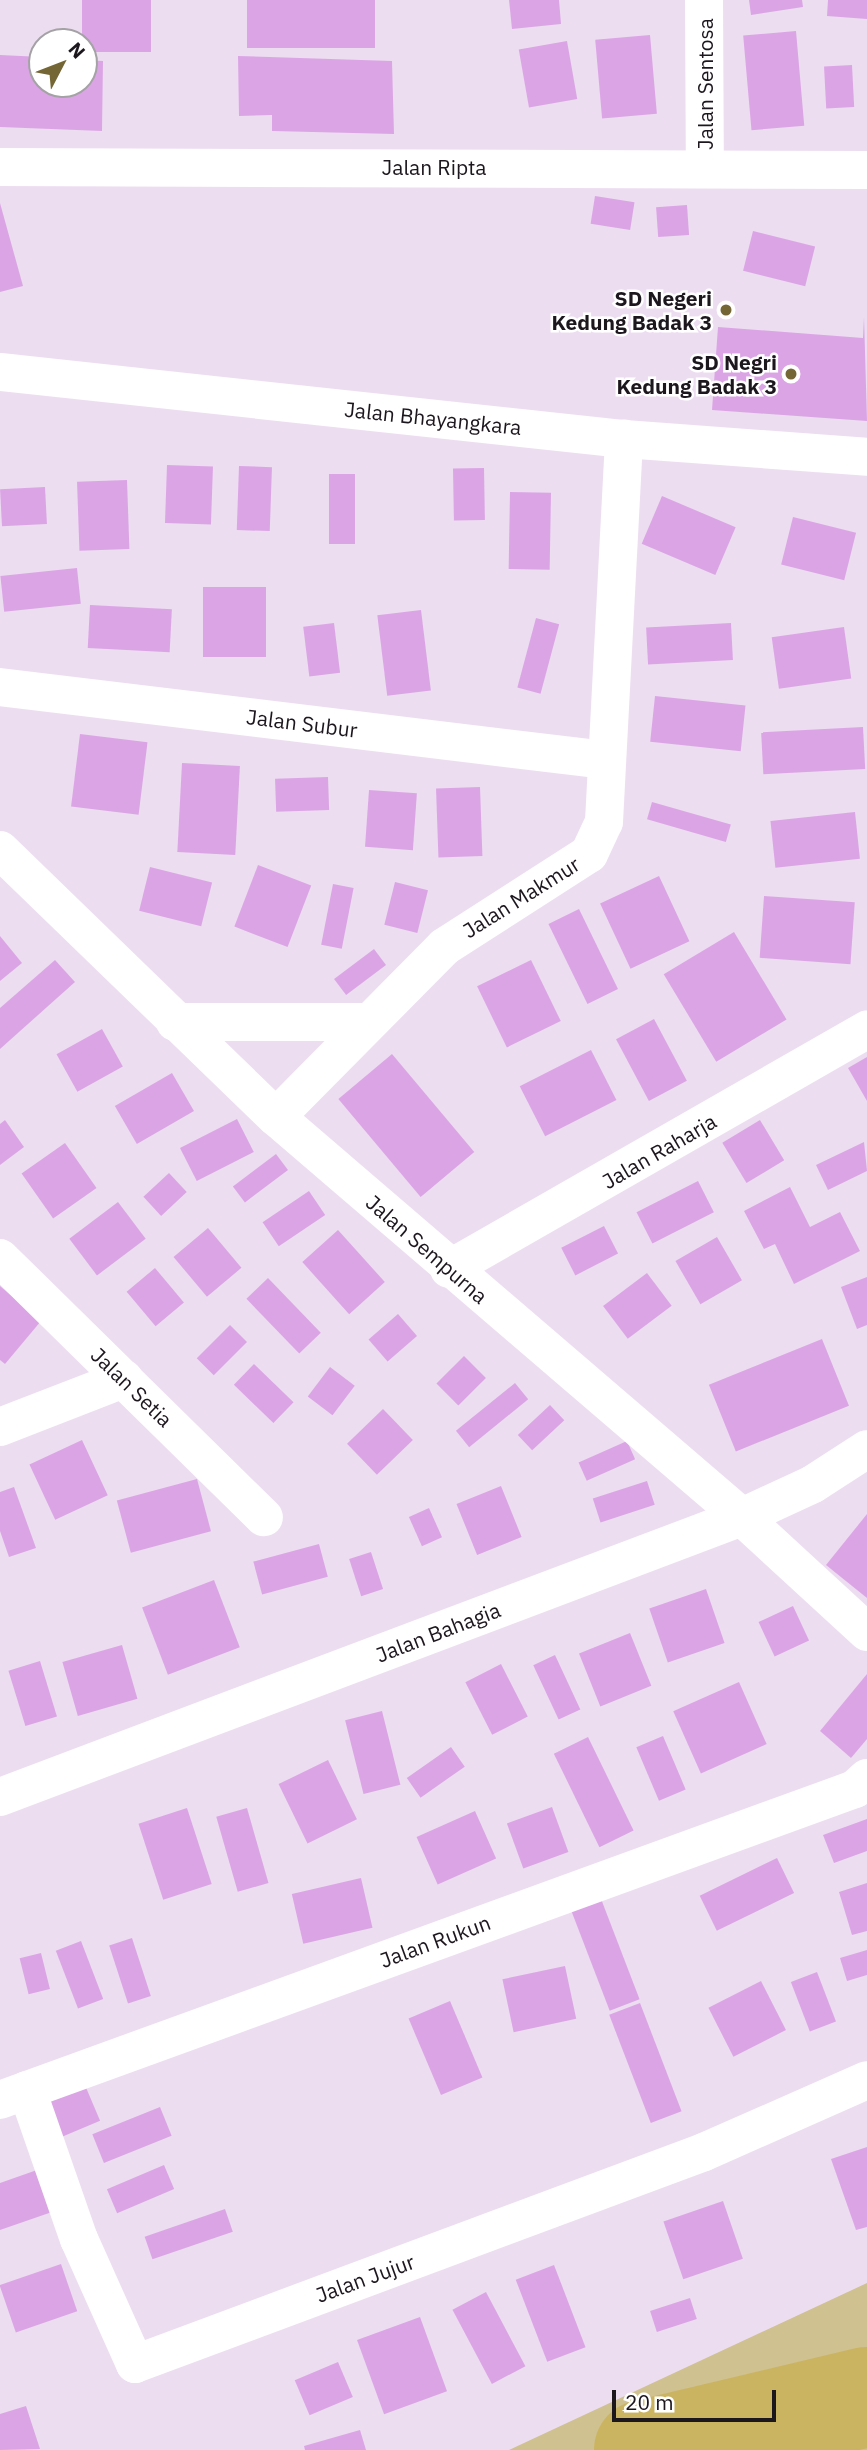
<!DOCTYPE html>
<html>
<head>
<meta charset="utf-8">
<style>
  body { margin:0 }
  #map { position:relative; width:867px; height:2450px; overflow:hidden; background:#edddf1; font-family:"IBM Plex Sans",sans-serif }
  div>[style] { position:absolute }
  .green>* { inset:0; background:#cfc190 }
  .river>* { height:100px; margin:-50px; padding:0 50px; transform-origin:50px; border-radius:50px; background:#cbb461 }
  .building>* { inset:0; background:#dba5e5; transform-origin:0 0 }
  .street>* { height:38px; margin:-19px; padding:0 19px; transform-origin:19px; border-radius:19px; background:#fff }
  .dots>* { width:19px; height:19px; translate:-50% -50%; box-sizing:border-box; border:4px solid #fff; border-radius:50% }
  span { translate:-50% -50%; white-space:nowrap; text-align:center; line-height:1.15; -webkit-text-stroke:5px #fff; paint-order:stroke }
  .street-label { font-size:21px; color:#1c161d }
  .poi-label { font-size:21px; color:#1c161d; font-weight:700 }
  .right { translate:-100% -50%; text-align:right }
  .north { position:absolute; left:28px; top:28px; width:70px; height:70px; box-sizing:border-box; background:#fff; border:2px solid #a4a2a5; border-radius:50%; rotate:48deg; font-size:19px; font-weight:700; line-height:28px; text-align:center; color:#1c161d }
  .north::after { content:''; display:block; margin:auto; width:24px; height:32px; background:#756735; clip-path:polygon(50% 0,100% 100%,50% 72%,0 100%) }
  .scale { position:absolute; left:612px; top:2390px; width:164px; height:32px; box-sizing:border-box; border:4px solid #1c161d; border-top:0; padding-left:9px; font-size:21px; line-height:24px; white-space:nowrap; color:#1c161d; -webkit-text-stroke:5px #fff; paint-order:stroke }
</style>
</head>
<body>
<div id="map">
  <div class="green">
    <i style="clip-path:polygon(867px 2283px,867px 2450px,509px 2450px)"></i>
  </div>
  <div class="river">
    <i style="left:644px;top:2450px;width:229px;rotate:-13.4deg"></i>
  </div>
  <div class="building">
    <i style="left:82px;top:0;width:69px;height:52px"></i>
    <i style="left:247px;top:0;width:128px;height:48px"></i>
    <i style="clip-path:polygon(509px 0,559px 0,561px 24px,512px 29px)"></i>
    <i style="clip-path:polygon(749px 0,802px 0,803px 7px,751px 15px)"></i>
    <i style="clip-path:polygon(828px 0,867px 0,867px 19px,827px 16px)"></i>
    <i style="left:796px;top:31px;width:95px;height:53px;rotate:85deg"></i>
    <i style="left:650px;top:35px;width:79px;height:55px;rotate:85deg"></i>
    <i style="left:567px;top:41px;width:59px;height:49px;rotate:80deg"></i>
    <i style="clip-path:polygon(0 55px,42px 57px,42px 84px,84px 84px,84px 60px,103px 61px,102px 131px,0 127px)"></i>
    <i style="clip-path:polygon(238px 56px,392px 61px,394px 134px,272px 131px,272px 115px,239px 116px)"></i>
    <i style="left:852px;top:65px;width:42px;height:28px;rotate:87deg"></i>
    <i style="left:595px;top:196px;width:40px;height:28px;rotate:9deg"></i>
    <i style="clip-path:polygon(0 203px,23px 286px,0 292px)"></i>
    <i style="left:687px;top:205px;width:30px;height:31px;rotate:86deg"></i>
    <i style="left:753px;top:231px;width:64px;height:41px;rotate:14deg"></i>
    <i style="clip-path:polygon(864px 317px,867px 421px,712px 410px,718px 327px,863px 338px)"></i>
    <i style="left:167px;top:465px;width:46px;height:58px;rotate:2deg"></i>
    <i style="left:239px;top:466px;width:33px;height:64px;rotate:2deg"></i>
    <i style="left:484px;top:468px;width:52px;height:31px;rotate:89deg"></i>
    <i style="left:355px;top:474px;width:70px;height:26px;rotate:90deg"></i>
    <i style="left:127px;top:480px;width:69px;height:50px;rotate:88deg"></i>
    <i style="left:45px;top:487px;width:37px;height:45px;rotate:87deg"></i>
    <i style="left:510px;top:492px;width:41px;height:77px;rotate:1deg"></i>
    <i style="left:662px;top:496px;width:80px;height:52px;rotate:23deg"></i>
    <i style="left:793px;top:517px;width:65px;height:49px;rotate:14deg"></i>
    <i style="left:77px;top:568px;width:36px;height:77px;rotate:84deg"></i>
    <i style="left:203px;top:587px;width:63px;height:70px"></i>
    <i style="left:90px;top:605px;width:82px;height:43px;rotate:3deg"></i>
    <i style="left:421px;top:610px;width:81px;height:44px;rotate:83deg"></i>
    <i style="left:536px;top:618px;width:24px;height:72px;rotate:15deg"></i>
    <i style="left:334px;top:623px;width:50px;height:31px;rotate:83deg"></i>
    <i style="left:731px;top:623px;width:37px;height:85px;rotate:87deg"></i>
    <i style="left:844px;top:627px;width:52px;height:73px;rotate:82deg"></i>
    <i style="left:655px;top:696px;width:91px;height:46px;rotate:6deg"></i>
    <i style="left:863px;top:727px;width:42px;height:102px;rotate:87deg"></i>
    <i style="left:80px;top:734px;width:68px;height:73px;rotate:7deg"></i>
    <i style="left:182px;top:763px;width:58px;height:89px;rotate:3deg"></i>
    <i style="left:328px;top:777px;width:33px;height:53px;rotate:88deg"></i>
    <i style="left:480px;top:787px;width:69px;height:44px;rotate:88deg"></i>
    <i style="left:369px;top:790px;width:48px;height:57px;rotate:4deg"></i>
    <i style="left:652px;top:802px;width:82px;height:18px;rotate:16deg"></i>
    <i style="left:855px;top:812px;width:47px;height:85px;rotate:84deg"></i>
    <i style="left:258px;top:865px;width:57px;height:66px;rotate:21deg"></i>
    <i style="left:150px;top:867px;width:64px;height:45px;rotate:14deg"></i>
    <i style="left:659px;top:876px;width:72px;height:65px;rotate:65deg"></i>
    <i style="left:395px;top:882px;width:34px;height:44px;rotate:14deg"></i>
    <i style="left:333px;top:884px;width:21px;height:62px;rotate:11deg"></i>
    <i style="left:764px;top:896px;width:91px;height:62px;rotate:4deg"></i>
    <i style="left:579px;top:909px;width:89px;height:34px;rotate:64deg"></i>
    <i style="left:734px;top:932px;width:102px;height:82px;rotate:59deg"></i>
    <i style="clip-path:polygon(0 936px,22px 963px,0 981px)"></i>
    <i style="left:374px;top:949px;width:20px;height:50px;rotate:53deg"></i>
    <i style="clip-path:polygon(55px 960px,75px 982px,0 1049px,0 1008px)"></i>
    <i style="left:531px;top:960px;width:68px;height:60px;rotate:64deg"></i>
    <i style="left:654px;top:1019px;width:70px;height:43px;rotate:62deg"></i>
    <i style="left:102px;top:1029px;width:43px;height:52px;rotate:61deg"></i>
    <i style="left:591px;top:1050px;width:56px;height:80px;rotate:63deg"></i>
    <i style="left:392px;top:1054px;width:128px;height:70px;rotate:50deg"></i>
    <i style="clip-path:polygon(867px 1057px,867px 1101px,848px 1068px)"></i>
    <i style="left:172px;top:1073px;width:44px;height:66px;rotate:60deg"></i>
    <i style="left:237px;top:1119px;width:37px;height:64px;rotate:63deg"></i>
    <i style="clip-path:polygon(5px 1120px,24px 1147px,0 1165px,0 1124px)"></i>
    <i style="left:760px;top:1120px;width:47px;height:44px;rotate:59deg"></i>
    <i style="clip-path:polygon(864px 1142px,867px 1171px,828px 1190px,816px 1165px)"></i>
    <i style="left:65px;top:1143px;width:55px;height:53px;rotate:55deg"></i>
    <i style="left:276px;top:1154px;width:20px;height:54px;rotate:53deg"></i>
    <i style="left:169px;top:1173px;width:26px;height:35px;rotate:47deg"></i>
    <i style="left:698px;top:1181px;width:35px;height:69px;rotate:63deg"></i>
    <i style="clip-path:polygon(790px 1187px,810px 1227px,840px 1212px,860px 1251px,794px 1284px,775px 1244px,764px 1249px,744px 1211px)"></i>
    <i style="left:309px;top:1191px;width:29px;height:56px;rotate:56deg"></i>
    <i style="left:118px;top:1202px;width:46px;height:61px;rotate:53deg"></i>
    <i style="left:604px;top:1226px;width:31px;height:48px;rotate:63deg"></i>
    <i style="left:208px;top:1228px;width:52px;height:45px;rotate:50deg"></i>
    <i style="left:338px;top:1230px;width:70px;height:48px;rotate:48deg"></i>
    <i style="left:717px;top:1237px;width:50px;height:48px;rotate:60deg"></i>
    <i style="left:155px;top:1268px;width:45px;height:37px;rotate:50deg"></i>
    <i style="left:647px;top:1273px;width:41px;height:55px;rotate:53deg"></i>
    <i style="clip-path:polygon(867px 1277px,867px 1325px,857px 1329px,841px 1287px)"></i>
    <i style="left:268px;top:1278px;width:76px;height:30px;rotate:46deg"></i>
    <i style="clip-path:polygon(0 1286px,41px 1321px,5px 1364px,0 1360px)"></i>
    <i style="left:398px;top:1314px;width:29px;height:39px;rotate:49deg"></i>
    <i style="left:230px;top:1325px;width:24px;height:47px;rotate:45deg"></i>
    <i style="left:822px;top:1339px;width:72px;height:122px;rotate:68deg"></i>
    <i style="left:464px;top:1356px;width:31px;height:39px;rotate:45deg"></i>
    <i style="left:254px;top:1364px;width:55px;height:29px;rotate:44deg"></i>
    <i style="left:330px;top:1367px;width:31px;height:37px;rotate:37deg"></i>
    <i style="left:515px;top:1383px;width:21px;height:76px;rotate:51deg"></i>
    <i style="left:550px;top:1405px;width:21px;height:44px;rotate:47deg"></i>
    <i style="left:383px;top:1409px;width:43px;height:50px;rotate:46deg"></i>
    <i style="left:82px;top:1440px;width:61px;height:58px;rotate:65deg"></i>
    <i style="left:627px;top:1441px;width:20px;height:53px;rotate:66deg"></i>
    <i style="left:197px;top:1479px;width:54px;height:83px;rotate:75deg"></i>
    <i style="left:647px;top:1481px;width:25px;height:57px;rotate:72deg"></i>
    <i style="left:501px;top:1486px;width:55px;height:48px;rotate:68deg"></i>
    <i style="clip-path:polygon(14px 1487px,36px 1548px,9px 1557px,0 1531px,0 1492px)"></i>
    <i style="left:429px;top:1508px;width:32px;height:22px;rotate:66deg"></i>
    <i style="clip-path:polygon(867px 1514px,867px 1598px,826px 1565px)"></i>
    <i style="left:319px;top:1544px;width:34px;height:68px;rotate:75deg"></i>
    <i style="left:371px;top:1552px;width:39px;height:23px;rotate:72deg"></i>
    <i style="left:214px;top:1580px;width:72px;height:77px;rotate:69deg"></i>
    <i style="left:706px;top:1589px;width:57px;height:60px;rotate:71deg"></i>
    <i style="left:793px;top:1606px;width:38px;height:38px;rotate:65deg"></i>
    <i style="left:630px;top:1633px;width:57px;height:55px;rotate:68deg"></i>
    <i style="left:122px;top:1645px;width:56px;height:62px;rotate:74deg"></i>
    <i style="left:555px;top:1655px;width:60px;height:24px;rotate:65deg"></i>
    <i style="left:40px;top:1661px;width:58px;height:33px;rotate:73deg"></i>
    <i style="left:501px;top:1664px;width:59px;height:40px;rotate:63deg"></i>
    <i style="clip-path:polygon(867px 1674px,867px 1739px,851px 1758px,820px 1731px)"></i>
    <i style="left:739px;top:1682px;width:68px;height:72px;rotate:66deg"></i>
    <i style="left:382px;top:1711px;width:76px;height:38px;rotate:76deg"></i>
    <i style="left:663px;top:1736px;width:58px;height:29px;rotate:67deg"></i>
    <i style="left:588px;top:1737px;width:104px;height:38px;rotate:64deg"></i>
    <i style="left:451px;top:1747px;width:24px;height:54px;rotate:55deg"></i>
    <i style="left:328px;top:1760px;width:66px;height:55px;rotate:64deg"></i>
    <i style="left:552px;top:1807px;width:48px;height:48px;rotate:70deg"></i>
    <i style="left:187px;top:1808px;width:80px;height:51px;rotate:72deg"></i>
    <i style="left:247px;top:1808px;width:78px;height:32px;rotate:74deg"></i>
    <i style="left:475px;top:1811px;width:52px;height:64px;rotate:66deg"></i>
    <i style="clip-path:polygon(867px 1819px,867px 1851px,834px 1863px,823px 1835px)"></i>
    <i style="left:777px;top:1858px;width:39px;height:86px;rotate:64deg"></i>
    <i style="left:361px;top:1878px;width:51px;height:71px;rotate:77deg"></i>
    <i style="clip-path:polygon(867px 1883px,867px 1931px,852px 1935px,839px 1892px)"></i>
    <i style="left:598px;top:1891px;width:116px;height:32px;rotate:69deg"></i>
    <i style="left:132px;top:1938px;width:61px;height:24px;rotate:72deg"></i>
    <i style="left:81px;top:1941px;width:62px;height:27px;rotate:69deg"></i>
    <i style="clip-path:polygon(867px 1950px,867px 1975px,847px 1981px,840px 1958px)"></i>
    <i style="left:41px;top:1953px;width:37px;height:22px;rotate:76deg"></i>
    <i style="left:565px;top:1966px;width:54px;height:64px;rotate:78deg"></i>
    <i style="left:817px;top:1972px;width:53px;height:28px;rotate:69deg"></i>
    <i style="left:761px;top:1981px;width:55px;height:59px;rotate:63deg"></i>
    <i style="left:450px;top:2001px;width:83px;height:45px;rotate:67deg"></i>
    <i style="left:640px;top:2003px;width:116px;height:33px;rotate:69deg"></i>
    <i style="left:79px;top:2071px;width:54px;height:49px;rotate:67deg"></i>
    <i style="left:160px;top:2107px;width:31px;height:73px;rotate:68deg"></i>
    <i style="clip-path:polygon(867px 2147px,867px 2227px,856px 2230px,831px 2159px)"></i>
    <i style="left:164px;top:2165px;width:26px;height:62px;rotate:67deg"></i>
    <i style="clip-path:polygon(37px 2170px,52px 2212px,0 2230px,0 2183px)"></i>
    <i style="left:723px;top:2201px;width:61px;height:63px;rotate:71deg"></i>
    <i style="left:225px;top:2209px;width:24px;height:85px;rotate:71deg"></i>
    <i style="left:61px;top:2264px;width:50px;height:65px;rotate:71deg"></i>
    <i style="left:554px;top:2265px;width:88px;height:41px;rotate:69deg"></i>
    <i style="left:486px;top:2292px;width:84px;height:38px;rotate:62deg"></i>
    <i style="left:690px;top:2298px;width:22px;height:42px;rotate:72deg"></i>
    <i style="left:420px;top:2317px;width:79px;height:67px;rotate:70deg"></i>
    <i style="left:338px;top:2362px;width:38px;height:47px;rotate:67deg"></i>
    <i style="clip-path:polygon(26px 2406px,40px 2449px,0 2450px,0 2414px)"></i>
    <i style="clip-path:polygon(360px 2430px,366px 2450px,305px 2450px,304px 2446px)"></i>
  </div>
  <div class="street">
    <i style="left:704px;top:0;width:168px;rotate:89.7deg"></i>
    <i style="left:0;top:167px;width:867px;rotate:0.2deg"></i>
    <i style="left:0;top:372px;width:628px;rotate:6.13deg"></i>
    <i style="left:624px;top:439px;width:244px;rotate:4.2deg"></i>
    <i style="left:0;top:687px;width:609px;rotate:6.88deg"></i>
    <i style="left:0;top:850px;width:384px;rotate:44.1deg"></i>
    <i style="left:276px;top:1117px;width:614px;rotate:40.64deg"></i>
    <i style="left:742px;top:1517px;width:170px;rotate:42.6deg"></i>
    <i style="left:175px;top:1022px;width:189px"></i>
    <i style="left:276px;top:1117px;width:239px;rotate:-45.3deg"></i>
    <i style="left:444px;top:947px;width:172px;rotate:-32.7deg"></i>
    <i style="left:589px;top:854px;width:35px;rotate:-65deg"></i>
    <i style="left:604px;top:822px;width:384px;rotate:-87deg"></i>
    <i style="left:0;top:1258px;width:370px;rotate:44.5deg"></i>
    <i style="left:449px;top:1269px;width:482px;rotate:-29.8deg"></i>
    <i style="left:0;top:1427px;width:133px;rotate:-21.2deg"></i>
    <i style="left:0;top:1797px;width:793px;rotate:-20.67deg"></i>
    <i style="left:742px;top:1517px;width:78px;rotate:-24.9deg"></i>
    <i style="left:813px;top:1484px;width:64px;rotate:-32.9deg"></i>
    <i style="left:27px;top:2090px;width:158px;rotate:70.8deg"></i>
    <i style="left:79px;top:2239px;width:137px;rotate:65.9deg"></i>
    <i style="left:135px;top:2364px;width:607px;rotate:-20.43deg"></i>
    <i style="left:704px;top:2152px;width:178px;rotate:-23.8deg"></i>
    <i style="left:0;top:2100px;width:910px;rotate:-19.99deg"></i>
    <i style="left:855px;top:1789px;width:16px;rotate:-43deg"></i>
  </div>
  <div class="dots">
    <i style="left:726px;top:310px;background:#756735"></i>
    <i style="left:791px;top:374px;background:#756735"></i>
  </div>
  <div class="street-label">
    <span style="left:705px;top:84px;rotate:-90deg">Jalan Sentosa</span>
    <span style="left:434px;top:167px">Jalan Ripta</span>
    <span style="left:433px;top:418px;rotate:6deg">Jalan Bhayangkara</span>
    <span style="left:302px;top:723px;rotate:7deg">Jalan Subur</span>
    <span style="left:521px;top:897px;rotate:-32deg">Jalan Makmur</span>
    <span style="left:659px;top:1151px;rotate:-30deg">Jalan Raharja</span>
    <span style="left:427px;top:1249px;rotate:41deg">Jalan Sempurna</span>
    <span style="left:132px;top:1387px;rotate:44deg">Jalan Setia</span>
    <span style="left:438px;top:1632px;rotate:-21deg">Jalan Bahagia</span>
    <span style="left:435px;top:1941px;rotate:-20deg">Jalan Rukun</span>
    <span style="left:365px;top:2278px;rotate:-20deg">Jalan Jujur</span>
  </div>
  <div class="poi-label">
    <span class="right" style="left:712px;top:310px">SD Negeri<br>Kedung Badak 3</span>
    <span class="right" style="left:777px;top:374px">SD Negri<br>Kedung Badak 3</span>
  </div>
  <div class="north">N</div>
  <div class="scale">20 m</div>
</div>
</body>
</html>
